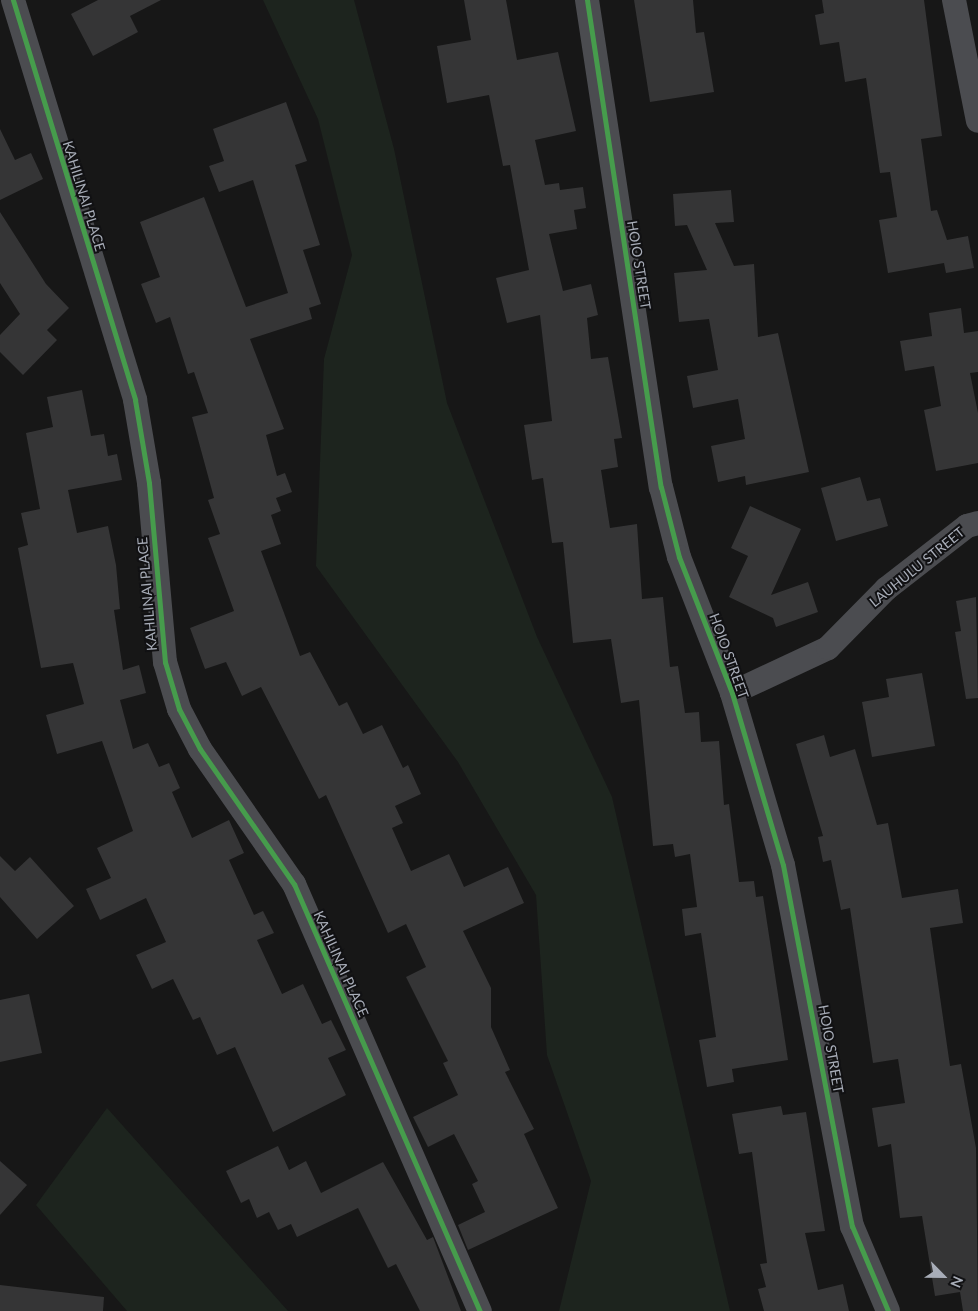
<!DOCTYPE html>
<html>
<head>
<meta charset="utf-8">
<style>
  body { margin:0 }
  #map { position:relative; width:978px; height:1311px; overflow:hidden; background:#171717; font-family:Lato,sans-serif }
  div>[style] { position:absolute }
  .green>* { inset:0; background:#1d241e }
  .building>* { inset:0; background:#353536 }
  .street>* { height:24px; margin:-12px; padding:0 12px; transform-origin:12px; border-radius:12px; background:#4b4c50 }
  .cycleway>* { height:5px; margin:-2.5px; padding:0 2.5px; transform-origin:2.5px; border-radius:2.5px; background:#469c4c }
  span { translate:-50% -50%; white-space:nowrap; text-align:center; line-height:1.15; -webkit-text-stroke:4px #111113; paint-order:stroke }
  .street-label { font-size:14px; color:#a8adb8 }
  .north { position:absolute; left:918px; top:1251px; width:50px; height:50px; -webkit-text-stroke:4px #111113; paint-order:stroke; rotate:113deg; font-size:14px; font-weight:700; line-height:20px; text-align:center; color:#a8adb8 }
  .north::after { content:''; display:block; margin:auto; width:18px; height:22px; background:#a8adb8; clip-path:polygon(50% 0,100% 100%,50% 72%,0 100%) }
</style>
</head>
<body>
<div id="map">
  <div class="green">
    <i style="clip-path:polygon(263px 0,354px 0,394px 149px,447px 403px,537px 637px,612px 797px,730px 1311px,559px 1311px,591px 1181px,547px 1055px,536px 895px,458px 762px,316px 566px,324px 359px,352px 255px,318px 119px)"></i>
    <i style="clip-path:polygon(107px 1108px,288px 1311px,127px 1311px,36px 1205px)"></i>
  </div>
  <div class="building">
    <i style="clip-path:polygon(98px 0,161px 0,130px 16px,138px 32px,93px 56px,71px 14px)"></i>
    <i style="clip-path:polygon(464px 0,506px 0,517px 60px,558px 52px,576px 131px,535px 140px,545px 185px,559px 183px,560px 190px,583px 187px,586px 208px,574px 210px,577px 229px,549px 234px,563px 291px,591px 284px,598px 315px,587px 318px,591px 359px,608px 357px,622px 438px,614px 439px,618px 467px,601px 470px,610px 528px,637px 524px,642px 599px,663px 597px,670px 667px,678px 666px,685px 713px,699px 712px,701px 742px,719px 741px,724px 805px,729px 804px,739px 882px,754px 881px,756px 897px,763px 896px,788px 1060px,732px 1069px,734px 1082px,707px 1087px,699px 1040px,716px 1037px,701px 933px,685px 936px,682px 909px,697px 907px,690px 854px,675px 857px,673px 844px,653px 846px,639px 700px,621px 703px,611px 639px,573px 643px,563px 542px,552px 543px,543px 478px,532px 480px,524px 425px,552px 421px,540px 315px,507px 323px,496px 278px,529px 270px,510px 165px,503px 166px,489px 95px,447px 103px,437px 46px,471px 40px)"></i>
    <i style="clip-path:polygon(634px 0,693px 0,696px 33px,704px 32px,714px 92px,650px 102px)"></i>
    <i style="clip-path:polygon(822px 0,924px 0,942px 136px,921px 139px,931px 211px,937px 210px,947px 240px,968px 236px,974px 268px,946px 273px,944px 263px,888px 273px,879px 220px,897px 217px,890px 172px,880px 173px,866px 78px,845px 82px,839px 42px,820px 45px,815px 15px,824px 13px)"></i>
    <i style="clip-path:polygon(286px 102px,307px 161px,295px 165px,320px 245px,303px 250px,321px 304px,309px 308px,312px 319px,250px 339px,284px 429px,266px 435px,277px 476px,285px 473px,292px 492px,276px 498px,281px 511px,271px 515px,281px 544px,261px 551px,300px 656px,310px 652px,339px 706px,347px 702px,363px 734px,382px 725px,403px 768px,408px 765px,421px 794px,395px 806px,403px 823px,392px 828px,411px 871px,449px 854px,464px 887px,508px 867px,524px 903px,463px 931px,491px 988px,491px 1027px,510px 1070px,505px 1072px,534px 1129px,524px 1134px,558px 1208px,468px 1250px,458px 1225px,485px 1212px,472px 1184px,478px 1181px,454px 1134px,428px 1147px,413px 1117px,458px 1095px,443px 1063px,448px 1061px,406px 977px,426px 967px,406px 924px,388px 933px,326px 795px,319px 799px,261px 687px,242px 696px,226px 662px,205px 669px,190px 628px,234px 611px,208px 538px,220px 534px,208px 500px,214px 498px,192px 417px,208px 413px,194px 372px,188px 374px,170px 317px,156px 323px,141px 284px,160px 277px,140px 222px,204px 197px,246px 307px,288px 293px,253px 180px,219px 192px,209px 166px,224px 161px,213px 129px)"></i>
    <i style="clip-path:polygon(0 129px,15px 160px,31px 153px,43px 179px,0 200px)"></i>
    <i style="clip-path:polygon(731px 190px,734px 222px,715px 223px,734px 266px,754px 264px,758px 337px,778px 333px,809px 472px,746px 485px,745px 476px,718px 482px,711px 446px,745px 439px,738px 399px,693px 408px,687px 376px,718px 370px,709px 319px,679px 322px,674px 273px,707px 270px,687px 225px,675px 226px,673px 194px)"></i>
    <i style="clip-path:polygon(0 212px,46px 284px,69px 308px,47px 330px,57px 340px,23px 375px,0 352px,0 335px,20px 314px,0 283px)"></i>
    <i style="clip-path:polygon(961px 308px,964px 333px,978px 331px,978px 372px,970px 373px,978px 413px,978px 463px,936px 471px,924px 410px,941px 406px,934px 366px,905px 371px,900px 341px,932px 336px,929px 313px)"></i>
    <i style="clip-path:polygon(82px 390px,91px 436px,104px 434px,108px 456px,117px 454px,122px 480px,68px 490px,77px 533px,108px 526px,116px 565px,120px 609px,114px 610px,123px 670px,139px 665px,146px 693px,120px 700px,133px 749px,148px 743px,159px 767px,169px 763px,180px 788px,172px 792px,192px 838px,229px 820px,244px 853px,229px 860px,254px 915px,263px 911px,274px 933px,257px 940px,282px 994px,303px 984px,322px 1024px,331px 1020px,346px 1050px,328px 1058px,346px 1095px,273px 1132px,235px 1047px,217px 1055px,200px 1017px,193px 1020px,173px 979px,152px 989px,136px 955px,166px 942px,146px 898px,100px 920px,86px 889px,111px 878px,97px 848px,133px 831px,102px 741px,57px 754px,46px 715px,84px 704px,73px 663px,41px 668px,18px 548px,28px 545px,21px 513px,40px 509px,26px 433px,53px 427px,47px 397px)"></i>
    <i style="clip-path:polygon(860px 477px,867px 501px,880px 498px,888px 526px,836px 541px,821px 488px)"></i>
    <i style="clip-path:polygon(750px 506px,801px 529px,771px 595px,808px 582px,818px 612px,776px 627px,773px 618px,729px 597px,748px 556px,731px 548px)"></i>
    <i style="clip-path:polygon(976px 597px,978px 698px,966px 699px,955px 632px,961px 631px,956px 601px)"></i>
    <i style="clip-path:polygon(922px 673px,935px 746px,872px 757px,862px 702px,889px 697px,886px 679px)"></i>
    <i style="clip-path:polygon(824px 735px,830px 757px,855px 749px,877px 825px,888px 823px,902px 898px,958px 889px,963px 923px,930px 928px,950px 1066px,961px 1064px,976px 1148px,978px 1311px,963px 1311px,960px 1292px,935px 1296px,922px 1216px,900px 1218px,891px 1144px,878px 1147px,872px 1108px,905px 1103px,898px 1059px,873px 1063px,850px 908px,841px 910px,831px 860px,823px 862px,818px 837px,823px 836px,796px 744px)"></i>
    <i style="clip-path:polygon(0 856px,15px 871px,30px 857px,74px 906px,37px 939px,0 897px)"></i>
    <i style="clip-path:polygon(29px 994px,42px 1053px,0 1062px,0 1000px)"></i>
    <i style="clip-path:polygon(781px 1106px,783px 1115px,806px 1112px,825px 1231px,805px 1233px,818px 1290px,843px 1284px,849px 1311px,764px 1311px,758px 1289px,766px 1287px,760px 1264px,767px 1263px,752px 1152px,739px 1154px,732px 1114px)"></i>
    <i style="clip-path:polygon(278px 1146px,289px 1170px,306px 1161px,321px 1193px,383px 1162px,427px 1240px,433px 1237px,461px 1311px,420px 1311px,396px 1264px,388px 1268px,358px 1208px,297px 1237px,291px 1224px,278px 1230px,269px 1212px,257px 1218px,249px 1199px,241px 1203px,226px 1171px)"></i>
    <i style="clip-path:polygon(0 1161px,27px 1185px,0 1215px)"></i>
    <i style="clip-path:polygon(0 1285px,104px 1297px,103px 1311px,0 1311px)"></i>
  </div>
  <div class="street">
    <i style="left:13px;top:0;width:418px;rotate:73deg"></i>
    <i style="left:135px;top:400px;width:84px;rotate:80.4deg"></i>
    <i style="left:149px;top:483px;width:180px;rotate:84.9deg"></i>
    <i style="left:165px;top:662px;width:49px;rotate:73.4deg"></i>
    <i style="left:179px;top:709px;width:45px;rotate:62.3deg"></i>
    <i style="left:200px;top:749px;width:165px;rotate:55.2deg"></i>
    <i style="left:294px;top:884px;width:466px;rotate:66.5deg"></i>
    <i style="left:587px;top:0;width:493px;rotate:81.4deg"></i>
    <i style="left:661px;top:487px;width:72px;rotate:75.6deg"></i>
    <i style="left:679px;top:557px;width:146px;rotate:68.7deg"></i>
    <i style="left:732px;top:693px;width:179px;rotate:73.5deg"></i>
    <i style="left:783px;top:865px;width:368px;rotate:79.2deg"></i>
    <i style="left:852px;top:1226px;width:92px;rotate:67deg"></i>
    <i style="left:954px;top:0;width:123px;rotate:78.8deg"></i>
    <i style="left:732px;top:693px;width:106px;rotate:-25.1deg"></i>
    <i style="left:828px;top:648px;width:83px;rotate:-45.5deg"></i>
    <i style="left:886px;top:589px;width:103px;rotate:-37.9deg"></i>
    <i style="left:967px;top:526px;width:11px;rotate:-15deg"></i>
  </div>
  <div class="cycleway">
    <i style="left:13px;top:0;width:418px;rotate:73deg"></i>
    <i style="left:135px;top:400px;width:84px;rotate:80.4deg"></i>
    <i style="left:149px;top:483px;width:180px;rotate:84.9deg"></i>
    <i style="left:165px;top:662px;width:49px;rotate:73.4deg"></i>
    <i style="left:179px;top:709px;width:45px;rotate:62.3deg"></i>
    <i style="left:200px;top:749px;width:165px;rotate:55.2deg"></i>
    <i style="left:294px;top:884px;width:466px;rotate:66.5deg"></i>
    <i style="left:587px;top:0;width:493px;rotate:81.4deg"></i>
    <i style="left:661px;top:487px;width:72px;rotate:75.6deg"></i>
    <i style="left:679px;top:557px;width:146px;rotate:68.7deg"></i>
    <i style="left:732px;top:693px;width:179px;rotate:73.5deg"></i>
    <i style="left:783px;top:865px;width:368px;rotate:79.2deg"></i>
    <i style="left:852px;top:1226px;width:92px;rotate:67deg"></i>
  </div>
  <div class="street-label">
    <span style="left:84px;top:196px;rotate:73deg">KAHILINAI PLACE</span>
    <span style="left:639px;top:265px;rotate:81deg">HOIO STREET</span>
    <span style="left:917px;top:567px;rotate:-39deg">LAUHULU STREET</span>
    <span style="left:147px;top:594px;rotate:-95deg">KAHILINAI PLACE</span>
    <span style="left:729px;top:656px;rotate:70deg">HOIO STREET</span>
    <span style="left:341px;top:964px;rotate:66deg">KAHILINAI PLACE</span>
    <span style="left:831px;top:1049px;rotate:80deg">HOIO STREET</span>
  </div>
  <div class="north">N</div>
</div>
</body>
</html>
